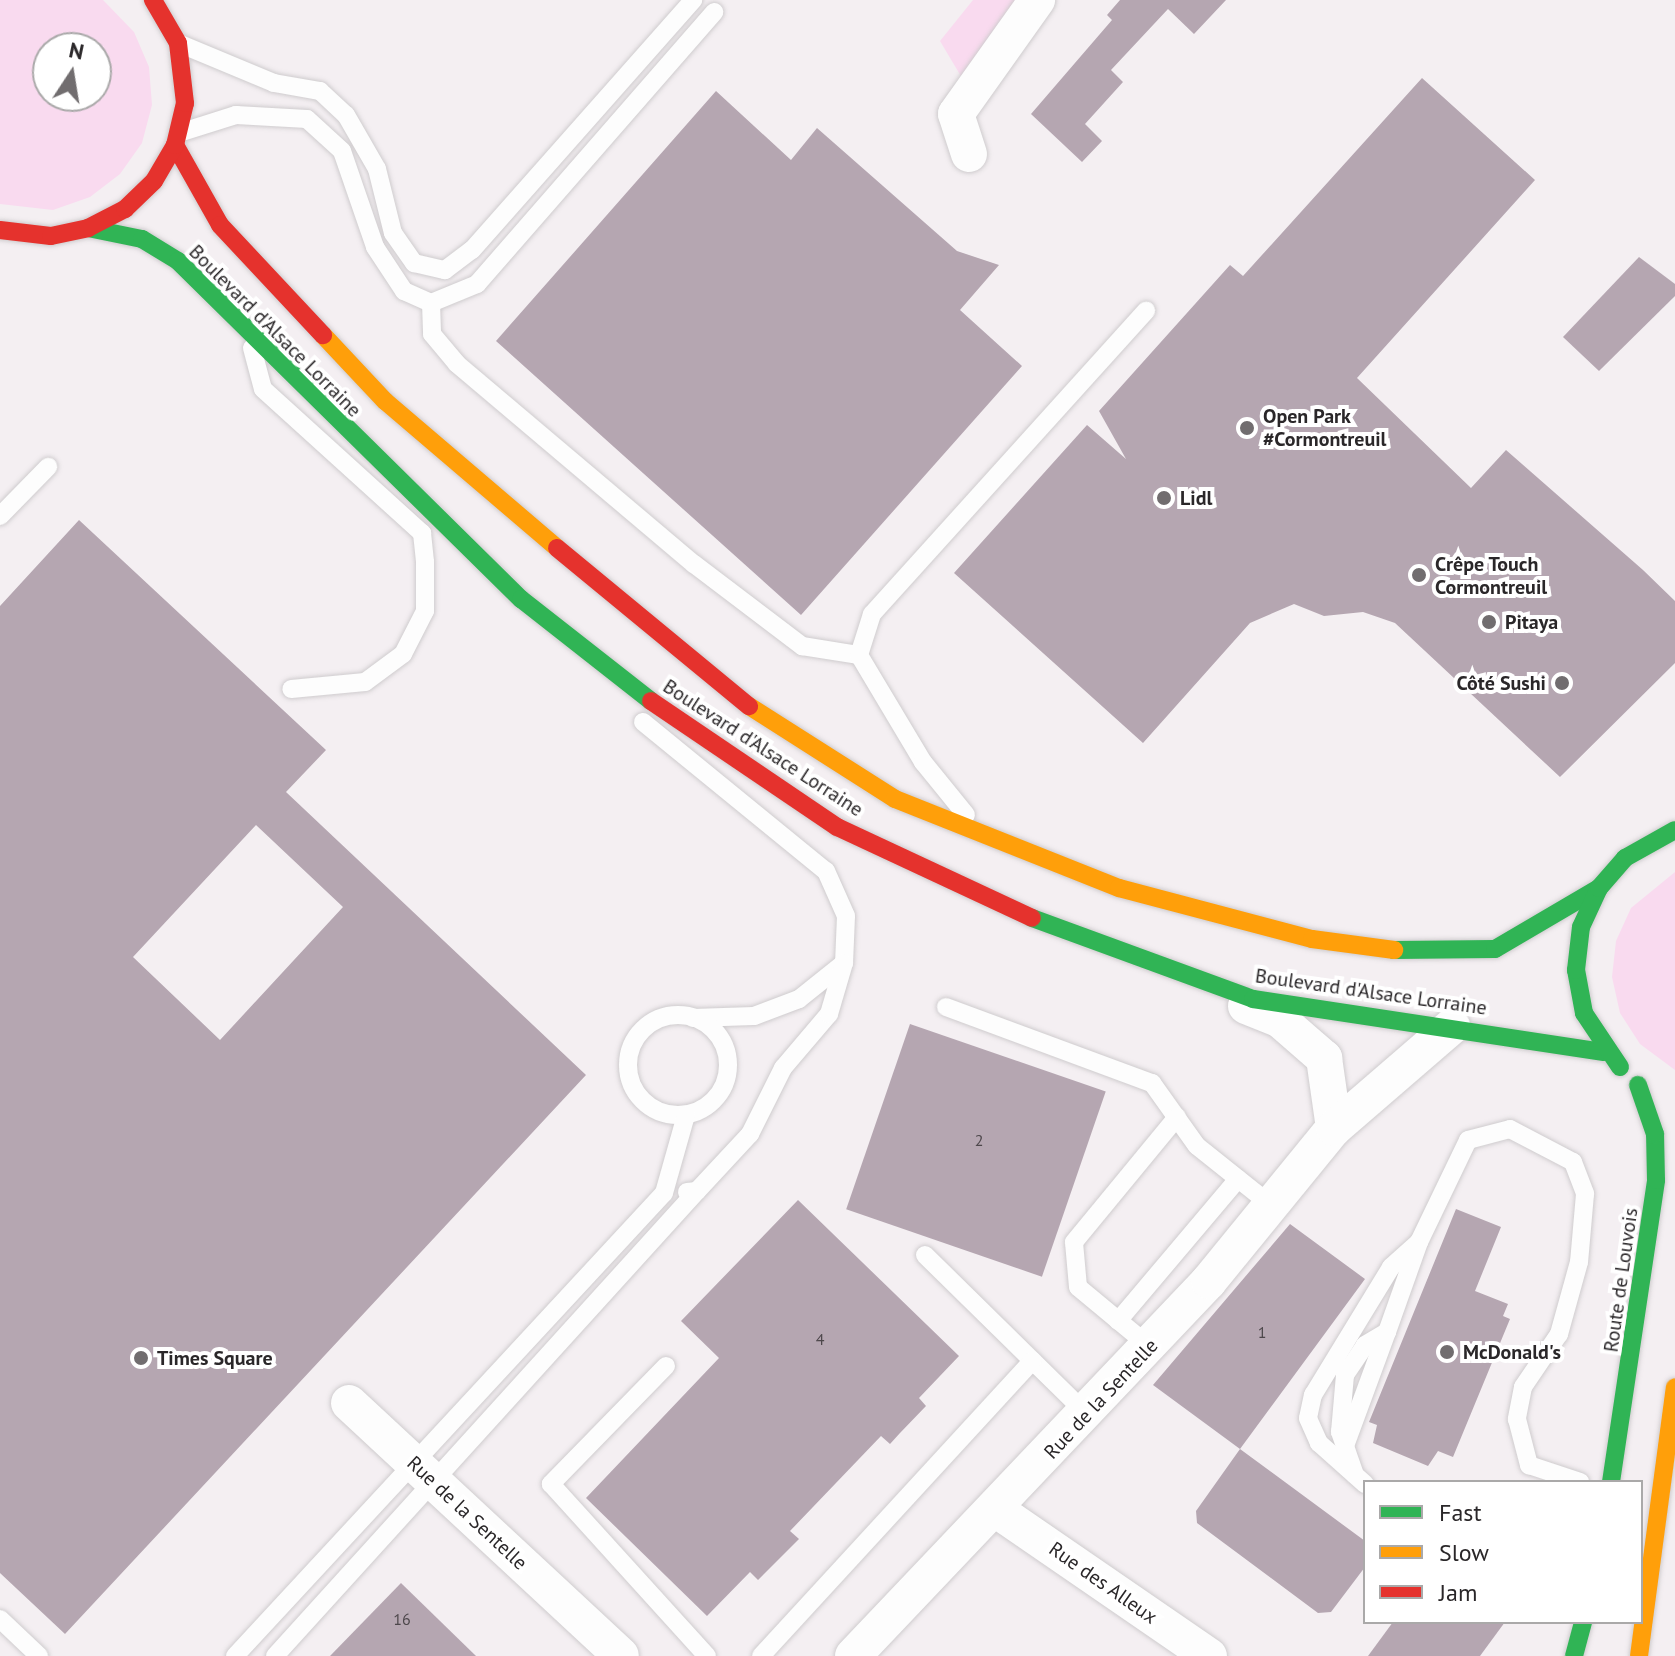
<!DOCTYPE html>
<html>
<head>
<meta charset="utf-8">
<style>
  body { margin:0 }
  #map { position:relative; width:1675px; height:1656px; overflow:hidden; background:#f4eff2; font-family:"PT Sans",sans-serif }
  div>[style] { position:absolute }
  .green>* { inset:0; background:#f9daef }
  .building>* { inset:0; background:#b5a6b1; transform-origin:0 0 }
  .roads { filter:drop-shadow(0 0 2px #cfccce) drop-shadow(0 0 2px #cfccce) }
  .lane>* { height:18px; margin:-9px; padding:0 9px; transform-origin:9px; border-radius:9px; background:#fdfdfd }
  .lane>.ring { margin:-9px; padding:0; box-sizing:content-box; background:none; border:18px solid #fdfdfd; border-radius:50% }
  .street>* { height:36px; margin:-18px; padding:0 18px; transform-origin:18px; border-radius:18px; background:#fdfdfd }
  .fast>* { height:18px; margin:-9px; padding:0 9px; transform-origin:9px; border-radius:9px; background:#30b455 }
  .slow>* { height:18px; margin:-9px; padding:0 9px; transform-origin:9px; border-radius:9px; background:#ff9f0a }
  .jam>* { height:18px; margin:-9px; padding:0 9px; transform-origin:9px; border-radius:9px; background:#e5322d }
  .dots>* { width:22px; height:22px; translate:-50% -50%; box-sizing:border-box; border:4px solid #fff; border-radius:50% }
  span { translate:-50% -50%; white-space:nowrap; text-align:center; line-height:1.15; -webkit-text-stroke:8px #fff; paint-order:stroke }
  .number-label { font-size:16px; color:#4d474b }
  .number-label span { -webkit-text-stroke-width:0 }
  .street-label { font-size:20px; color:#2a2729 }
  .poi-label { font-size:20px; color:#2a2729; font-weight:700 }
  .left { translate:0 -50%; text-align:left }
  .right { translate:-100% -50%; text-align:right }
  .legend { position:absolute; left:1363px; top:1480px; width:280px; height:144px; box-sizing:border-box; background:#fff; border:2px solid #aaa9a9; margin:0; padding:10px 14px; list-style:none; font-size:24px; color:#2a2729 }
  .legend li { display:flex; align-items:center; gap:16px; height:40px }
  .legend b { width:40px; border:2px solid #aaa9a9 }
  .north { position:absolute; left:32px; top:32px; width:80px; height:80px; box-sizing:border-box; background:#fff; border:2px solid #aaa9a9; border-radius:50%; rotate:12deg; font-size:22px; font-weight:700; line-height:32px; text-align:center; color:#2a2729 }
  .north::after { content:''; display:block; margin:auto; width:28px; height:36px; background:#716d6f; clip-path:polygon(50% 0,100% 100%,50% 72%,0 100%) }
</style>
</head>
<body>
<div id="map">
  <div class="green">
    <i style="clip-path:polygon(evenodd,0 0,103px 0,134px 32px,149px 67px,152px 105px,142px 143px,120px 174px,90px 197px,53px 210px,0 204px,0 0,96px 48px,96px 96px,48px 96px,48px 48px,96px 48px)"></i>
    <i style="clip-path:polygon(973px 0,1026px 0,965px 83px,940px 41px)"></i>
    <i style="clip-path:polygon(1675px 872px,1675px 1070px,1640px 1044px,1620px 1013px,1612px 977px,1616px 941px,1631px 908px)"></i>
  </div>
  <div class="building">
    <i style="clip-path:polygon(1120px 0,1226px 0,1194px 34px,1168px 9px,1111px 70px,1123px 82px,1085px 124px,1102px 141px,1082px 162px,1031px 114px,1112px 20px,1107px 15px)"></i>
    <i style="clip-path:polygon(1422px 78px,1535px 180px,1357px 378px,1471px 488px,1506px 450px,1643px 570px,1675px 601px,1675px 663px,1560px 777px,1395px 623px,1363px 612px,1324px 616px,1294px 604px,1250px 623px,1143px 743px,954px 573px,1087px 425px,1126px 459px,1099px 411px,1230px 265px,1243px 276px)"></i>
    <i style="clip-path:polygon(716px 91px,791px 160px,817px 128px,957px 251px,999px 265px,960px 310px,1022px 366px,801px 615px,496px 341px)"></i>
    <i style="clip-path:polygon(1639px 257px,1675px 284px,1675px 296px,1599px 371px,1563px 337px)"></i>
    <i style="clip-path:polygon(evenodd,79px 520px,326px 750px,286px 792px,586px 1075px,65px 1634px,0 1573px,0 606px,79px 520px,256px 825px,343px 907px,220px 1040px,133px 957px,256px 825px)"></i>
    <i style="left:910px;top:1024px;width:207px;height:196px;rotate:19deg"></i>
    <i style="clip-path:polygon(798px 1200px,959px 1356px,919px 1398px,926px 1406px,900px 1433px,890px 1444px,881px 1436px,790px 1531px,799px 1539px,758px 1580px,750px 1572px,707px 1616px,586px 1498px,719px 1358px,681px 1321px)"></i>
    <i style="clip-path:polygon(1456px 1209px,1501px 1227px,1475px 1291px,1508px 1304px,1503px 1316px,1510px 1319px,1453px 1457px,1438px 1451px,1428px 1466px,1373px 1443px,1377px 1425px,1369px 1422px)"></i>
    <i style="clip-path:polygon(1290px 1224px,1365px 1279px,1240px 1449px,1365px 1541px,1365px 1567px,1331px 1612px,1318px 1613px,1197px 1523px,1196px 1511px,1240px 1449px,1153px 1385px)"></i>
    <i style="clip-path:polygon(401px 1583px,476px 1656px,330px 1656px)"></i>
    <i style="clip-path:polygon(1393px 1622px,1505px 1622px,1480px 1656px,1368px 1656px)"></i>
  </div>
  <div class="roads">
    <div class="lane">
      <i style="left:178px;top:43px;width:104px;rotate:22.6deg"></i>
      <i style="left:274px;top:83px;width:47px;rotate:9.9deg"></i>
      <i style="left:320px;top:91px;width:35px;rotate:43deg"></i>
      <i style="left:346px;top:115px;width:62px;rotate:60.1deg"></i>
      <i style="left:377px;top:169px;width:66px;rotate:76deg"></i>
      <i style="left:393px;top:233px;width:37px;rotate:55deg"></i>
      <i style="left:414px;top:263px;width:32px;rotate:13deg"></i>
      <i style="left:445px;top:270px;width:34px;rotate:-37deg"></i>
      <i style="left:472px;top:250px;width:334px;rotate:-48.5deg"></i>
      <i style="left:179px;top:133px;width:60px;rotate:-17.5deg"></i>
      <i style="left:236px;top:115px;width:71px;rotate:3.2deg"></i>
      <i style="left:307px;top:119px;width:47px;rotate:42.4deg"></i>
      <i style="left:342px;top:151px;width:102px;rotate:71deg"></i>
      <i style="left:375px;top:247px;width:53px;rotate:56.6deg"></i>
      <i style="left:404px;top:291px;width:30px;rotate:24deg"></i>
      <i style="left:431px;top:303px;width:50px;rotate:-22.4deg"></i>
      <i style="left:477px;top:284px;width:361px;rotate:-48.9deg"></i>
      <i style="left:431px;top:303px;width:31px;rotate:88deg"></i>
      <i style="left:432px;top:334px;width:39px;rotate:50deg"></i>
      <i style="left:457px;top:364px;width:310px;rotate:40.2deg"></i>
      <i style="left:694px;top:564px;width:136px;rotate:37.2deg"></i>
      <i style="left:802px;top:646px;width:58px;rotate:9deg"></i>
      <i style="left:859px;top:655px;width:125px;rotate:59.1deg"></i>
      <i style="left:923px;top:762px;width:68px;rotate:50.9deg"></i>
      <i style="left:252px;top:348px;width:42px;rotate:75deg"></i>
      <i style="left:263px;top:389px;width:215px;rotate:42.2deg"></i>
      <i style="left:422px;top:533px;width:29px;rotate:84deg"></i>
      <i style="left:425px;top:562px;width:49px;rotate:90deg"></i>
      <i style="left:425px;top:611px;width:48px;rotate:117.1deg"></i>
      <i style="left:403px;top:654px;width:47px;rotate:143.6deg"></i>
      <i style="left:365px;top:682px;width:74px;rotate:174.6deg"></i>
      <i style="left:0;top:516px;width:69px;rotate:-45.6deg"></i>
      <i style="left:859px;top:655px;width:43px;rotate:-72.4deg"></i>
      <i style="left:872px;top:614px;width:409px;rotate:-47.9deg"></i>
      <i style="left:643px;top:722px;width:236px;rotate:39.2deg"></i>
      <i style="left:826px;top:871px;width:49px;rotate:66deg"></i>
      <i style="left:846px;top:916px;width:47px;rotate:92.4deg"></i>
      <i style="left:844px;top:963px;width:58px;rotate:141.3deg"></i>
      <i style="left:799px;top:999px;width:48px;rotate:159.3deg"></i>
      <i style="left:754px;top:1016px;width:61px;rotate:178.1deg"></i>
      <i style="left:946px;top:1007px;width:220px;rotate:20.3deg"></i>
      <i style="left:1152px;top:1083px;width:77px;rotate:54.5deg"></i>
      <i style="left:1197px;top:1146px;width:95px;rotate:38.6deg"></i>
      <i class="ring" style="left:628px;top:1015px;width:82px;height:82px"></i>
      <i style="left:687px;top:1192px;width:10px;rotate:-6deg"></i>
      <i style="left:697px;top:1191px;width:78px;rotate:-47.1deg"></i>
      <i style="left:750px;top:1134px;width:74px;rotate:-63.4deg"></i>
      <i style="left:783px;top:1068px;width:71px;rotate:-49.6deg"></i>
      <i style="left:829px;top:1014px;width:53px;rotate:-73.6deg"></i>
      <i style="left:925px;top:1255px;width:227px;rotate:44.5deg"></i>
      <i style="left:1118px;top:1321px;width:186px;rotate:-49.8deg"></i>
      <i style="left:1149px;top:1346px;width:92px;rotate:-140.3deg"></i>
      <i style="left:1078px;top:1287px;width:45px;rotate:-95.1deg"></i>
      <i style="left:1074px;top:1242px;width:162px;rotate:-50.5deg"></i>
      <i style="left:666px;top:1366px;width:165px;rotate:134.3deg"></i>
      <i style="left:551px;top:1484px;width:232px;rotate:47.8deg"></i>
      <i style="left:1345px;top:1446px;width:121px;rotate:-69.8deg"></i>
      <i style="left:1355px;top:1475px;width:46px;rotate:-109.2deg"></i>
      <i style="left:1340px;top:1432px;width:57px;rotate:-85deg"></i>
      <i style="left:1345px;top:1375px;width:36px;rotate:-56deg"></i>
      <i style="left:1365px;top:1345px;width:26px;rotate:-31deg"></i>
      <i style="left:1387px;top:1332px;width:96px;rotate:-70.4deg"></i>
      <i style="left:1365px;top:1484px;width:62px;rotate:-138.3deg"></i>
      <i style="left:1319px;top:1443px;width:27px;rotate:-114deg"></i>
      <i style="left:1308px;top:1418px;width:24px;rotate:-78deg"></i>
      <i style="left:1313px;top:1395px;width:150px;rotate:-58.6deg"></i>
      <i style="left:1391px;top:1267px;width:38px;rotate:-42deg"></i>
      <i style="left:1419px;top:1242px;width:113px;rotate:-64.3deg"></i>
      <i style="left:1468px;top:1140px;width:43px;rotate:-14.7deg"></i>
      <i style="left:1510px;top:1129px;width:71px;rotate:27.6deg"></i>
      <i style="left:1573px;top:1162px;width:34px;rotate:69deg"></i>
      <i style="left:1585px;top:1194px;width:68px;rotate:95deg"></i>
      <i style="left:1579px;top:1262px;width:75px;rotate:105.5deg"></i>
      <i style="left:1559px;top:1334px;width:64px;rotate:124.2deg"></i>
      <i style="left:1523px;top:1387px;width:33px;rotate:101deg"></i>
      <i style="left:1517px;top:1419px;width:48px;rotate:75.4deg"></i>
      <i style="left:1529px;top:1465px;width:54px;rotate:18.4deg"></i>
      <i style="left:0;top:1619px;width:54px;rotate:43.5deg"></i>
      <i style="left:235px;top:1656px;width:631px;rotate:-47.18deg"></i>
      <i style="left:664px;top:1193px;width:81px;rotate:-74.2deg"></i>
      <i style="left:275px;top:1656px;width:628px;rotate:-47.78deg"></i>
      <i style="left:761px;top:1656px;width:401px;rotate:-47.4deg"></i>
    </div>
    <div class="street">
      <i style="left:969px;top:154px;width:42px;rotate:-108deg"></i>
      <i style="left:956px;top:114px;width:140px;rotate:-54.6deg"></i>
      <i style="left:1246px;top:1006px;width:35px;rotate:22deg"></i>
      <i style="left:1279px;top:1019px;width:60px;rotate:40.9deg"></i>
      <i style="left:1324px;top:1058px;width:71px;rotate:81.9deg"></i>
      <i style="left:349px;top:1403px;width:371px;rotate:42.9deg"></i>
      <i style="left:998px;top:1511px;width:256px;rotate:34.5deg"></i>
      <i style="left:853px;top:1656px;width:517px;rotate:-46.49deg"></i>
      <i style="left:1209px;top:1281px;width:198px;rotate:-50.8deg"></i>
      <i style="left:1334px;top:1128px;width:156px;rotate:-40.8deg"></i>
    </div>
    <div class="fast">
      <i style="left:88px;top:228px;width:55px;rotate:11.5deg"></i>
      <i style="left:142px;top:239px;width:42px;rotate:31.4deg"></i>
      <i style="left:178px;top:261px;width:482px;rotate:44.6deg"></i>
      <i style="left:521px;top:599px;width:165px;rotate:38.1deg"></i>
      <i style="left:1032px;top:918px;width:235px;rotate:20.1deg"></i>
      <i style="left:1253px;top:999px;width:355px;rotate:8.6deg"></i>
      <i style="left:1394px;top:950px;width:101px;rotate:-0.6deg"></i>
      <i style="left:1495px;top:949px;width:121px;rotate:-30.4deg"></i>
      <i style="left:1620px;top:1067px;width:65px;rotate:-123.7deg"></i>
      <i style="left:1584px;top:1013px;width:44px;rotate:-100.5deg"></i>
      <i style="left:1576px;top:970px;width:43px;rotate:-83.4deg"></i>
      <i style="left:1581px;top:927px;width:43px;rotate:-65.2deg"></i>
      <i style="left:1599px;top:888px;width:40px;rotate:-49deg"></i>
      <i style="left:1625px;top:858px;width:57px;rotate:-29.2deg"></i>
      <i style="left:1611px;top:1482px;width:305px;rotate:-81.5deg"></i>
      <i style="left:1656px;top:1180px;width:46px;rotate:-91.2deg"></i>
      <i style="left:1655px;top:1134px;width:52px;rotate:-109.1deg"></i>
      <i style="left:1574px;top:1656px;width:35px;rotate:-75deg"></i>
    </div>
    <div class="slow">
      <i style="left:323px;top:335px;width:91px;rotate:46.8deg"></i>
      <i style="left:385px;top:401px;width:226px;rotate:40.5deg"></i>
      <i style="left:749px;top:706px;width:173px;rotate:32.5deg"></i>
      <i style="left:895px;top:799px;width:241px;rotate:21.7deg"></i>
      <i style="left:1119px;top:888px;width:200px;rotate:14.8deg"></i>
      <i style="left:1312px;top:939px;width:83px;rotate:7.6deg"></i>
      <i style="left:1639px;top:1656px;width:271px;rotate:-82.4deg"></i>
    </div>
    <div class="jam">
      <i style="left:175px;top:145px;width:92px;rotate:60.6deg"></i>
      <i style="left:220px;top:225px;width:151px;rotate:46.9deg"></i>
      <i style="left:0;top:230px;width:51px;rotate:6.7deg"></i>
      <i style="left:51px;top:236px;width:38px;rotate:-12deg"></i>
      <i style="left:88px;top:228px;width:42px;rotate:-27.2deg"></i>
      <i style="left:125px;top:209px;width:40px;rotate:-44deg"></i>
      <i style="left:154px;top:181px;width:42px;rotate:-59.7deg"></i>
      <i style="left:175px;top:145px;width:43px;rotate:-76.6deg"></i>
      <i style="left:185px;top:103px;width:60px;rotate:-96.7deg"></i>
      <i style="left:178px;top:43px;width:50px;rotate:-120.2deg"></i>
      <i style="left:557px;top:548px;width:249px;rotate:39.5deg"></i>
      <i style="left:651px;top:701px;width:225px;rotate:34.1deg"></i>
      <i style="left:837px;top:827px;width:215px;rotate:25deg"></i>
    </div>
  </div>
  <div class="dots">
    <i style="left:1247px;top:428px;background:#716d6f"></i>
    <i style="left:1164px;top:498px;background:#716d6f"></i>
    <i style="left:1419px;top:575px;background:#716d6f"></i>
    <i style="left:1489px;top:622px;background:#716d6f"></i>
    <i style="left:1562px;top:683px;background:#716d6f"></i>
    <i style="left:1447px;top:1352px;background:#716d6f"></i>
    <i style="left:141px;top:1358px;background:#716d6f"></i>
  </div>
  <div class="number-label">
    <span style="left:979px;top:1140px">2</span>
    <span style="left:1262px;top:1332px">1</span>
    <span style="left:820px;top:1339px">4</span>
    <span style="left:402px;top:1619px">16</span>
  </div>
  <div class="street-label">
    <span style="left:275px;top:331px;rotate:45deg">Boulevard d'Alsace Lorraine</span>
    <span style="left:763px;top:748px;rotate:33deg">Boulevard d'Alsace Lorraine</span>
    <span style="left:1371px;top:992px;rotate:8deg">Boulevard d'Alsace Lorraine</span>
    <span style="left:1621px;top:1280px;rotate:-82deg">Route de Louvois</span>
    <span style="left:1101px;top:1399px;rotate:-47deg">Rue de la Sentelle</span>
    <span style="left:467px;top:1513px;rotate:43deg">Rue de la Sentelle</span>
    <span style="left:1103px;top:1583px;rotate:35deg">Rue des Alleux</span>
  </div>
  <div class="poi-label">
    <span class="left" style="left:1263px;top:428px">Open Park<br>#Cormontreuil</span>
    <span class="left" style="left:1180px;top:498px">Lidl</span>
    <span class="left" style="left:1435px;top:576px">Crêpe Touch<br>Cormontreuil</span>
    <span class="left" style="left:1505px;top:622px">Pitaya</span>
    <span class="right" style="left:1546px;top:683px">Côté Sushi</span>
    <span class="left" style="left:1463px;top:1352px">McDonald's</span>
    <span class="left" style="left:157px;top:1358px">Times Square</span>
  </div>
  <ul class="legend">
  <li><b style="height:10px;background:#30b455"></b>Fast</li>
  <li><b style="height:10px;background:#ff9f0a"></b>Slow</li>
  <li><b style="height:10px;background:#e5322d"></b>Jam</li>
  </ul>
  <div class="north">N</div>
</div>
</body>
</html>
